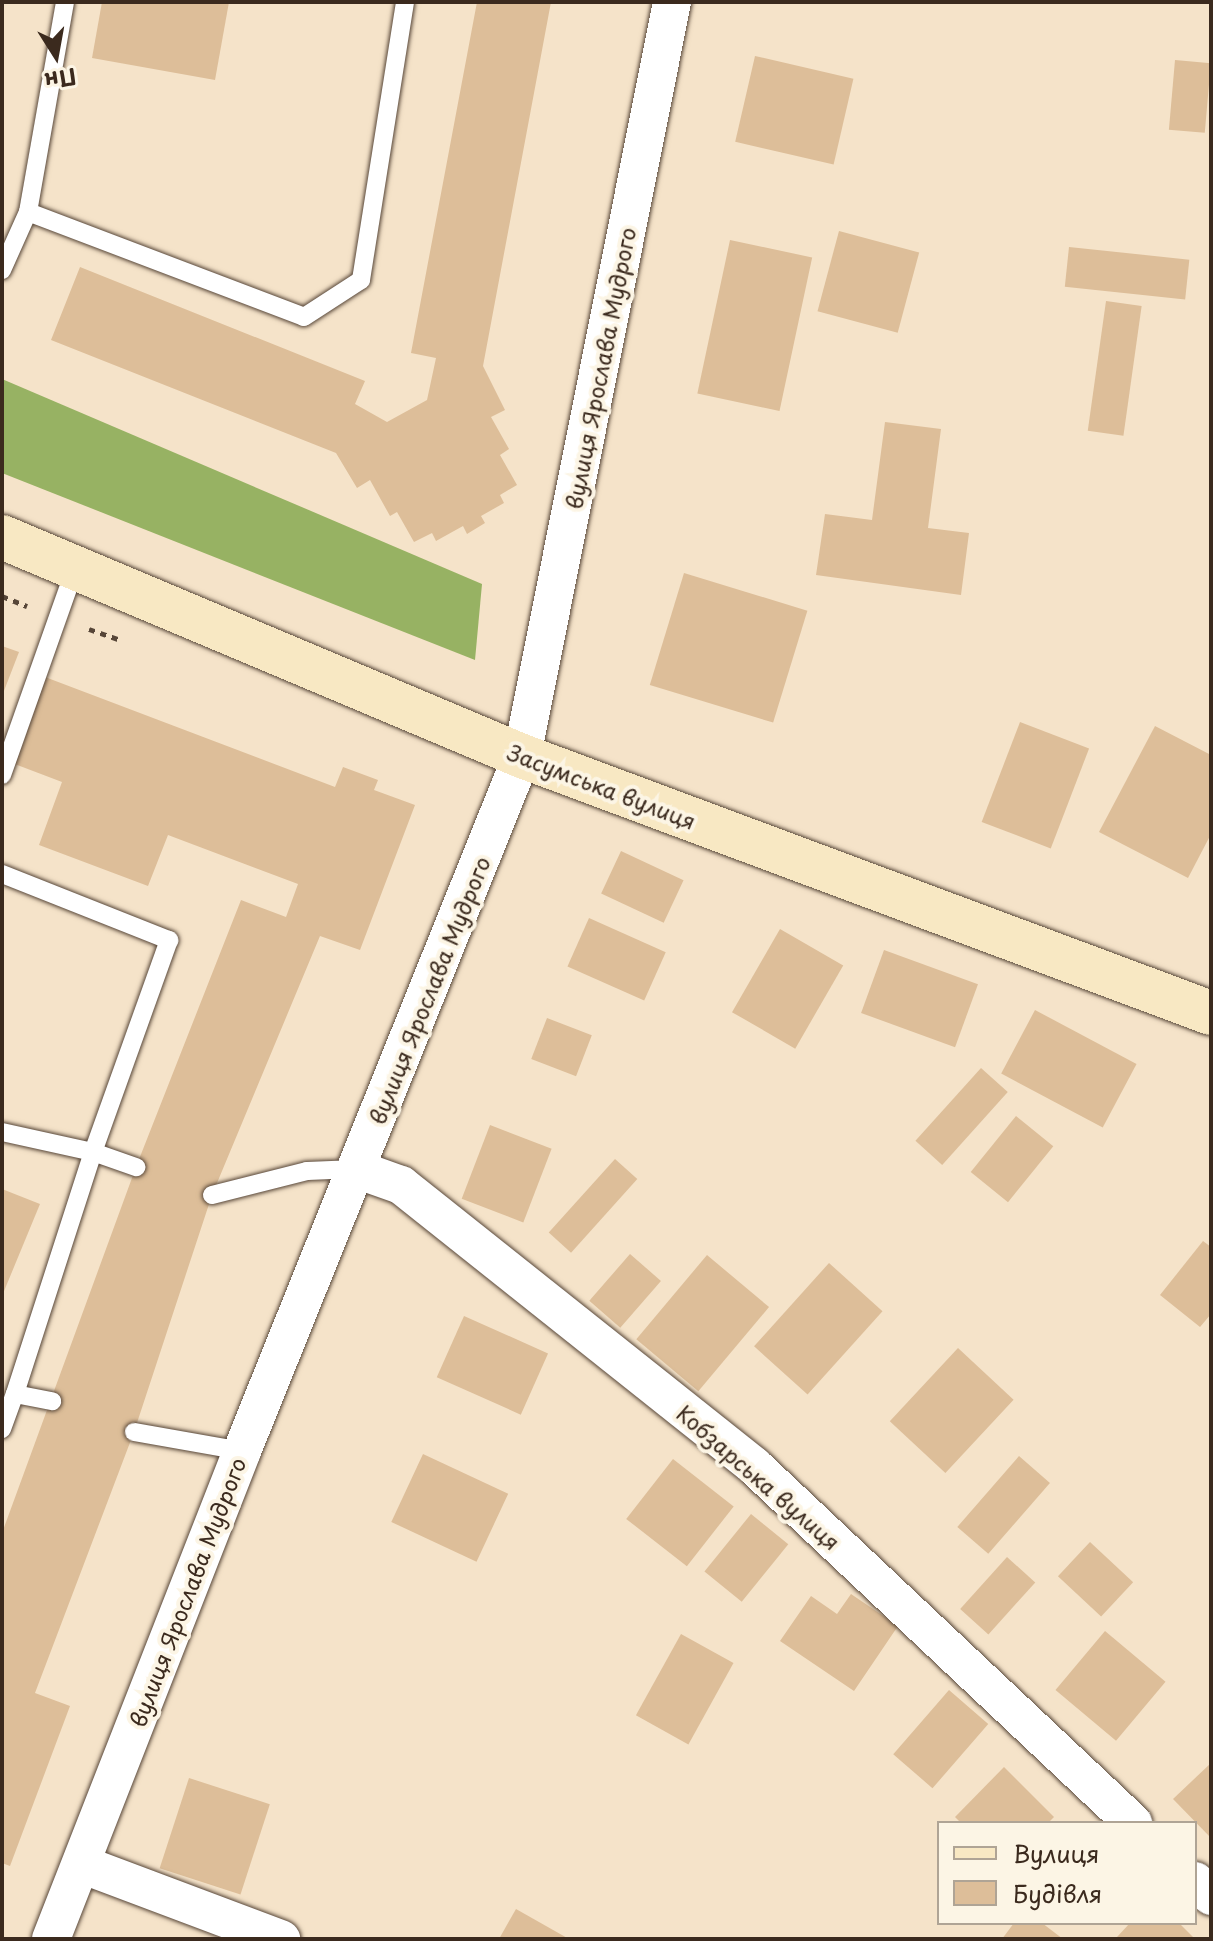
<!DOCTYPE html>
<html>
<head>
<meta charset="utf-8">
<style>
  body { margin:0 }
  #map { position:relative; width:1213px; height:1941px; overflow:hidden; background:#f5e3c9; font-family:"Playpen Sans",sans-serif }
  div>[style] { position:absolute }
  .forest>* { inset:0; background:#97b263 }
  .building>* { inset:0; background:#ddbe99; transform-origin:0 0 }
  .path>* { height:5px; margin-top:-2.5px; transform-origin:0; background:repeating-linear-gradient(90deg,#574638 0 6px,transparent 0 12px) }
  .roads { filter:drop-shadow(0 0 2px #574638) drop-shadow(0 0 2px #574638) }
  .lane>* { height:18px; margin:-9px; padding:0 9px; transform-origin:9px; border-radius:9px; background:#fff }
  .street>* { height:38px; margin:-19px; padding:0 19px; transform-origin:19px; border-radius:19px; background:#fff }
  .secondary>* { height:44px; margin:-22px; padding:0 22px; transform-origin:22px; border-radius:22px; background:#f8e8c3 }
  span { translate:-50% -50%; white-space:nowrap; text-align:center; line-height:1.15; -webkit-text-stroke:8px #fcf5e5; paint-order:stroke }
  .street-label { font-size:22px; color:#3b2a1e }
  .frame { position:absolute; inset:0; border:4px solid #3b2a1e; pointer-events:none }
  .legend { position:absolute; left:937px; top:1821px; width:260px; height:104px; box-sizing:border-box; background:#fcf5e5; border:2px solid #afa495; margin:0; padding:10px 14px; list-style:none; font-size:24px; color:#3b2a1e }
  .legend li { display:flex; align-items:center; gap:16px; height:40px }
  .legend b { width:40px; border:2px solid #afa495 }
  .north { position:absolute; left:16px; top:16px; width:80px; height:80px; -webkit-text-stroke:6px #fcf5e5; paint-order:stroke; rotate:169deg; font-size:22px; font-weight:700; line-height:32px; text-align:center; color:#3b2a1e }
  .north::after { content:''; display:block; margin:auto; width:28px; height:36px; background:#3b2a1e; clip-path:polygon(50% 0,100% 100%,50% 72%,0 100%) }
</style>
</head>
<body>
<div id="map">
  <div class="forest">
    <i style="clip-path:polygon(2px 379px,482px 584px,475px 660px,2px 473px)"></i>
  </div>
  <div class="building">
    <i style="clip-path:polygon(102px 2px,229px 2px,215px 80px,92px 58px)"></i>
    <i style="clip-path:polygon(477px 2px,551px 2px,483px 366px,505px 410px,491px 417px,509px 449px,500px 455px,517px 485px,500px 495px,504px 503px,481px 516px,485px 523px,467px 534px,463px 526px,436px 541px,432px 533px,414px 542px,397px 512px,390px 516px,370px 480px,357px 488px,336px 453px,51px 340px,80px 267px,365px 381px,355px 404px,387px 422px,427px 400px,436px 358px,411px 353px)"></i>
    <i style="left:755px;top:56px;width:101px;height:88px;rotate:13deg"></i>
    <i style="left:1175px;top:60px;width:36px;height:70px;rotate:5deg"></i>
    <i style="left:839px;top:231px;width:83px;height:83px;rotate:15deg"></i>
    <i style="left:730px;top:240px;width:84px;height:157px;rotate:12deg"></i>
    <i style="left:1069px;top:247px;width:121px;height:40px;rotate:6deg"></i>
    <i style="left:1106px;top:301px;width:36px;height:131px;rotate:8deg"></i>
    <i style="clip-path:polygon(885px 422px,941px 429px,928px 528px,969px 533px,961px 595px,816px 575px,825px 514px,872px 520px)"></i>
    <i style="left:684px;top:573px;width:129px;height:117px;rotate:17deg"></i>
    <i style="clip-path:polygon(2px 646px,19px 652px,2px 696px)"></i>
    <i style="clip-path:polygon(45px 677px,335px 787px,343px 767px,378px 780px,374px 790px,415px 805px,360px 950px,320px 936px,212px 1195px,134px 1432px,35px 1693px,70px 1706px,10px 1866px,2px 1863px,2px 1533px,136px 1167px,241px 900px,286px 917px,298px 884px,168px 835px,148px 886px,39px 845px,62px 782px,12px 763px)"></i>
    <i style="left:1020px;top:722px;width:74px;height:107px;rotate:21deg"></i>
    <i style="clip-path:polygon(1155px 726px,1211px 755px,1211px 834px,1188px 878px,1099px 832px)"></i>
    <i style="left:621px;top:851px;width:69px;height:47px;rotate:25deg"></i>
    <i style="left:589px;top:918px;width:84px;height:53px;rotate:24deg"></i>
    <i style="left:780px;top:929px;width:73px;height:96px;rotate:30deg"></i>
    <i style="left:884px;top:950px;width:100px;height:67px;rotate:20deg"></i>
    <i style="left:1035px;top:1010px;width:115px;height:72px;rotate:28deg"></i>
    <i style="left:547px;top:1018px;width:48px;height:44px;rotate:21deg"></i>
    <i style="left:981px;top:1068px;width:36px;height:98px;rotate:42deg"></i>
    <i style="left:1016px;top:1116px;width:48px;height:72px;rotate:39deg"></i>
    <i style="left:490px;top:1125px;width:66px;height:79px;rotate:21deg"></i>
    <i style="left:615px;top:1159px;width:30px;height:99px;rotate:42deg"></i>
    <i style="clip-path:polygon(2px 1189px,40px 1204px,2px 1296px)"></i>
    <i style="clip-path:polygon(1203px 1241px,1211px 1247px,1211px 1314px,1200px 1327px,1160px 1295px)"></i>
    <i style="left:630px;top:1254px;width:41px;height:62px;rotate:41deg"></i>
    <i style="left:707px;top:1255px;width:81px;height:110px;rotate:40deg"></i>
    <i style="left:829px;top:1263px;width:72px;height:112px;rotate:42deg"></i>
    <i style="left:464px;top:1316px;width:92px;height:67px;rotate:24deg"></i>
    <i style="left:958px;top:1348px;width:76px;height:100px;rotate:43deg"></i>
    <i style="left:423px;top:1454px;width:94px;height:75px;rotate:25deg"></i>
    <i style="left:1019px;top:1456px;width:41px;height:94px;rotate:41deg"></i>
    <i style="left:673px;top:1459px;width:77px;height:76px;rotate:38deg"></i>
    <i style="left:751px;top:1514px;width:48px;height:74px;rotate:39deg"></i>
    <i style="left:1090px;top:1542px;width:59px;height:47px;rotate:43deg"></i>
    <i style="left:1007px;top:1557px;width:38px;height:70px;rotate:42deg"></i>
    <i style="clip-path:polygon(851px 1594px,898px 1626px,854px 1691px,780px 1641px,811px 1596px,837px 1614px)"></i>
    <i style="left:1105px;top:1631px;width:79px;height:77px;rotate:40deg"></i>
    <i style="left:681px;top:1634px;width:60px;height:93px;rotate:29deg"></i>
    <i style="left:949px;top:1690px;width:52px;height:85px;rotate:41deg"></i>
    <i style="clip-path:polygon(1211px 1763px,1211px 1838px,1173px 1799px)"></i>
    <i style="clip-path:polygon(1004px 1767px,1054px 1817px,1048px 1823px,961px 1823px,955px 1817px)"></i>
    <i style="left:189px;top:1778px;width:85px;height:95px;rotate:18deg"></i>
    <i style="clip-path:polygon(516px 1909px,569px 1939px,499px 1939px)"></i>
    <i style="clip-path:polygon(1014px 1923px,1042px 1923px,1063px 1939px,1002px 1939px)"></i>
    <i style="clip-path:polygon(1130px 1923px,1179px 1923px,1195px 1939px,1119px 1939px,1117px 1937px)"></i>
  </div>
  <div class="path">
    <i style="left:2px;top:596px;width:27px;rotate:22deg"></i>
    <i style="left:89px;top:629px;width:34px;rotate:19deg"></i>
  </div>
  <div class="roads">
    <div class="lane">
      <i style="left:28px;top:212px;width:295px;rotate:20.8deg"></i>
      <i style="left:304px;top:317px;width:68px;rotate:-33deg"></i>
      <i style="left:361px;top:280px;width:281px;rotate:-81deg"></i>
      <i style="left:2px;top:270px;width:64px;rotate:-65.9deg"></i>
      <i style="left:28px;top:212px;width:213px;rotate:-80deg"></i>
      <i style="left:2px;top:775px;width:219px;rotate:-70.5deg"></i>
      <i style="left:2px;top:874px;width:180px;rotate:21.6deg"></i>
      <i style="left:169px;top:940px;width:225px;rotate:109.7deg"></i>
      <i style="left:93px;top:1152px;width:254px;rotate:107.9deg"></i>
      <i style="left:2px;top:1132px;width:93px;rotate:12.4deg"></i>
      <i style="left:93px;top:1152px;width:46px;rotate:19.2deg"></i>
      <i style="left:212px;top:1195px;width:98px;rotate:-14.2deg"></i>
      <i style="left:307px;top:1171px;width:49px;rotate:-2.3deg"></i>
      <i style="left:2px;top:1429px;width:37px;rotate:-70deg"></i>
      <i style="left:15px;top:1394px;width:38px;rotate:11deg"></i>
      <i style="left:134px;top:1432px;width:110px;rotate:10deg"></i>
    </div>
    <div class="street">
      <i style="left:356px;top:1169px;width:48px;rotate:19.6deg"></i>
      <i style="left:401px;top:1185px;width:451px;rotate:38.5deg"></i>
      <i style="left:754px;top:1466px;width:521px;rotate:43.29deg"></i>
      <i style="left:81px;top:1864px;width:214px;rotate:20.6deg"></i>
      <i style="left:1195px;top:1881px;width:22px;rotate:43deg"></i>
      <i style="left:51px;top:1939px;width:524px;rotate:-68.62deg"></i>
      <i style="left:242px;top:1451px;width:749px;rotate:-68.06deg"></i>
      <i style="left:522px;top:756px;width:769px;rotate:-78.75deg"></i>
    </div>
    <div class="secondary">
      <i style="left:2px;top:537px;width:564px;rotate:22.84deg"></i>
      <i style="left:522px;top:756px;width:735px;rotate:20.46deg"></i>
    </div>
  </div>
  <div class="street-label">
    <span style="left:600px;top:368px;rotate:-79deg">вулиця Ярослава Мудрого</span>
    <span style="left:602px;top:786px;rotate:21deg">Засумська вулиця</span>
    <span style="left:429px;top:990px;rotate:-68deg">вулиця Ярослава Мудрого</span>
    <span style="left:759px;top:1477px;rotate:41deg">Кобзарська вулиця</span>
    <span style="left:187px;top:1592px;rotate:-69deg">вулиця Ярослава Мудрого</span>
  </div>
  <div class="frame"></div>
  <ul class="legend">
  <li><b style="height:10px;background:#f8e8c3"></b>Вулиця</li>
  <li><b style="height:22px;background:#ddbe99"></b>Будівля</li>
  </ul>
  <div class="north">Пн</div>
</div>
</body>
</html>
